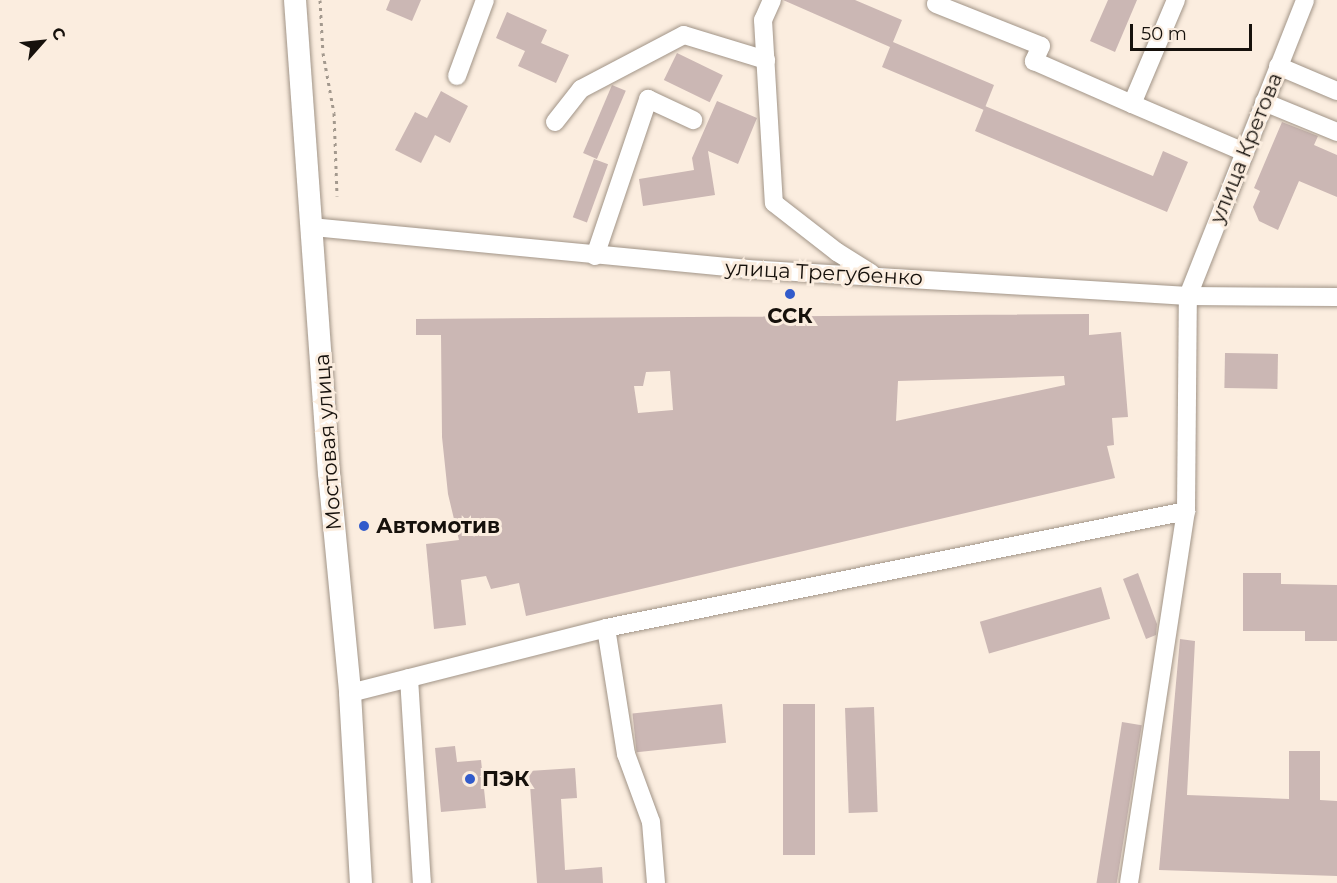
<!DOCTYPE html>
<html>
<head>
<meta charset="utf-8">
<style>
  body { margin:0 }
  #map { position:relative; width:1337px; height:883px; overflow:hidden; background:#fbeddf; font-family:Montserrat,sans-serif }
  div>[style] { position:absolute }
  .building>* { inset:0; background:#cbb7b4; transform-origin:0 0 }
  .path>* { height:3px; margin-top:-1.5px; transform-origin:0; background:repeating-linear-gradient(90deg,#a3998e 0 3px,transparent 0 7.5px) }
  .roads { filter:drop-shadow(0 0 2px #a19487) drop-shadow(0 0 2px #a19487) }
  .minor>* { height:18px; margin:-9px; padding:0 9px; transform-origin:9px; border-radius:9px; background:#fff }
  .major>* { height:22px; margin:-11px; padding:0 11px; transform-origin:11px; border-radius:11px; background:#fff }
  .dots>* { width:16px; height:16px; translate:-50% -50%; box-sizing:border-box; border:3px solid #fbeddf; border-radius:50% }
  span { translate:-50% -50%; white-space:nowrap; text-align:center; line-height:1.15; -webkit-text-stroke:6px #fbeddf; paint-order:stroke }
  .street-label { font-size:21px; color:#16110c }
  .poi-label { font-size:21px; color:#16110c; font-weight:700 }
  .left { translate:0 -50%; text-align:left }
  .north { position:absolute; left:12px; top:12px; width:60px; height:60px; -webkit-text-stroke:4px #fbeddf; paint-order:stroke; rotate:63deg; font-size:16px; font-weight:700; line-height:24px; text-align:center; color:#16110c }
  .north::after { content:''; display:block; margin:auto; width:21px; height:27px; background:#16110c; clip-path:polygon(50% 0,100% 100%,50% 72%,0 100%) }
  .scale { position:absolute; left:1130px; top:24px; width:122px; height:27px; box-sizing:border-box; border:3px solid #16110c; border-top:0; padding-left:8px; font-size:18px; line-height:21px; white-space:nowrap; color:#16110c; -webkit-text-stroke:4px #fbeddf; paint-order:stroke }
</style>
</head>
<body>
<div id="map">
  <div class="building">
    <i style="clip-path:polygon(390px 0,421px 0,412px 21px,386px 10px)"></i>
    <i style="clip-path:polygon(783px 0,855px 0,902px 20px,893px 42px,994px 85px,984px 110px,882px 67px,890px 47px)"></i>
    <i style="clip-path:polygon(1108px 0,1137px 0,1115px 52px,1090px 41px)"></i>
    <i style="clip-path:polygon(507px 12px,547px 30px,541px 43px,569px 55px,556px 83px,518px 66px,525px 51px,496px 38px)"></i>
    <i style="left:677px;top:53px;width:51px;height:30px;rotate:26deg"></i>
    <i style="left:612px;top:85px;width:15px;height:74px;rotate:23deg"></i>
    <i style="clip-path:polygon(441px 91px,468px 106px,450px 143px,435px 135px,421px 163px,395px 150px,415px 112px,427px 118px)"></i>
    <i style="clip-path:polygon(717px 101px,757px 118px,738px 164px,708px 151px,715px 195px,643px 206px,639px 179px,694px 170px,692px 158px)"></i>
    <i style="clip-path:polygon(985px 106px,1153px 176px,1163px 151px,1188px 162px,1167px 212px,975px 131px)"></i>
    <i style="clip-path:polygon(1282px 122px,1318px 136px,1314px 145px,1337px 155px,1337px 197px,1299px 181px,1278px 230px,1259px 221px,1253px 207px,1260px 191px,1254px 188px)"></i>
    <i style="left:594px;top:159px;width:15px;height:62px;rotate:20deg"></i>
    <i style="clip-path:polygon(evenodd,1089px 314px,1089px 335px,1121px 332px,1128px 417px,1112px 418px,1114px 445px,1107px 446px,1115px 478px,526px 616px,519px 583px,491px 589px,486px 576px,461px 580px,466px 625px,434px 629px,426px 544px,459px 540px,448px 494px,442px 437px,441px 335px,416px 335px,416px 319px,1089px 314px,670px 371px,673px 410px,638px 413px,634px 386px,643px 386px,646px 372px,670px 371px,1089px 314px,1064px 376px,1065px 385px,896px 421px,898px 381px,1064px 376px)"></i>
    <i style="left:1225px;top:353px;width:53px;height:35px;rotate:1deg"></i>
    <i style="clip-path:polygon(1138px 573px,1157px 624px,1156px 635px,1146px 639px,1123px 579px)"></i>
    <i style="clip-path:polygon(1243px 573px,1281px 573px,1281px 584px,1337px 585px,1337px 641px,1305px 641px,1305px 631px,1243px 631px)"></i>
    <i style="left:1101px;top:587px;width:33px;height:126px;rotate:74deg"></i>
    <i style="clip-path:polygon(1180px 639px,1195px 641px,1187px 795px,1289px 799px,1289px 751px,1320px 751px,1320px 800px,1337px 801px,1337px 876px,1159px 870px)"></i>
    <i style="left:722px;top:704px;width:39px;height:90px;rotate:84deg"></i>
    <i style="left:783px;top:704px;width:32px;height:151px"></i>
    <i style="left:874px;top:707px;width:105px;height:29px;rotate:88deg"></i>
    <i style="left:1122px;top:722px;width:20px;height:163px;rotate:9deg"></i>
    <i style="clip-path:polygon(455px 746px,457px 762px,481px 760px,486px 808px,441px 812px,435px 748px)"></i>
    <i style="clip-path:polygon(575px 768px,577px 798px,561px 799px,565px 870px,602px 867px,603px 883px,537px 883px,529px 771px)"></i>
  </div>
  <div class="path">
    <i style="left:320px;top:0;width:53px;rotate:86.8deg"></i>
    <i style="left:323px;top:53px;width:61px;rotate:79.6deg"></i>
    <i style="left:334px;top:113px;width:83px;rotate:87.9deg"></i>
  </div>
  <div class="roads">
    <div class="minor">
      <i style="left:772px;top:0;width:22px;rotate:114deg"></i>
      <i style="left:763px;top:20px;width:183px;rotate:86.6deg"></i>
      <i style="left:774px;top:203px;width:80px;rotate:37.9deg"></i>
      <i style="left:837px;top:252px;width:40px;rotate:32deg"></i>
      <i style="left:938px;top:0;width:4px;rotate:117deg"></i>
      <i style="left:936px;top:4px;width:113px;rotate:21.8deg"></i>
      <i style="left:1041px;top:46px;width:17px;rotate:115deg"></i>
      <i style="left:1034px;top:61px;width:107px;rotate:23.7deg"></i>
      <i style="left:1132px;top:104px;width:113px;rotate:-67.1deg"></i>
      <i style="left:1278px;top:66px;width:64px;rotate:23deg"></i>
      <i style="left:457px;top:76px;width:81px;rotate:-69.8deg"></i>
      <i style="left:1264px;top:102px;width:79px;rotate:22.3deg"></i>
      <i style="left:1132px;top:104px;width:122px;rotate:23.2deg"></i>
      <i style="left:555px;top:122px;width:42px;rotate:-51.8deg"></i>
      <i style="left:581px;top:89px;width:116px;rotate:-27.7deg"></i>
      <i style="left:684px;top:35px;width:86px;rotate:17deg"></i>
      <i style="left:312px;top:227px;width:437px;rotate:5.5deg"></i>
      <i style="left:747px;top:269px;width:442px;rotate:3.5deg"></i>
      <i style="left:1188px;top:296px;width:149px;rotate:0.4deg"></i>
      <i style="left:595px;top:256px;width:166px;rotate:-71.3deg"></i>
      <i style="left:648px;top:99px;width:50px;rotate:25deg"></i>
      <i style="left:606px;top:628px;width:128px;rotate:81deg"></i>
      <i style="left:626px;top:754px;width:72px;rotate:69.8deg"></i>
      <i style="left:651px;top:822px;width:61px;rotate:85.3deg"></i>
      <i style="left:409px;top:678px;width:205px;rotate:86.4deg"></i>
      <i style="left:350px;top:693px;width:264px;rotate:-14.2deg"></i>
      <i style="left:606px;top:628px;width:592px;rotate:-11.4deg"></i>
      <i style="left:1129px;top:883px;width:376px;rotate:-81.3deg"></i>
      <i style="left:1186px;top:511px;width:215px;rotate:-89.5deg"></i>
      <i style="left:1188px;top:296px;width:318px;rotate:-68.4deg"></i>
    </div>
    <div class="major">
      <i style="left:295px;top:0;width:474px;rotate:85.9deg"></i>
      <i style="left:329px;top:473px;width:221px;rotate:84.5deg"></i>
      <i style="left:350px;top:693px;width:190px;rotate:86.7deg"></i>
    </div>
  </div>
  <div class="dots">
    <i style="left:790px;top:294px;background:#325bcb"></i>
    <i style="left:364px;top:526px;background:#325bcb"></i>
    <i style="left:470px;top:779px;background:#325bcb"></i>
  </div>
  <div class="street-label">
    <span style="left:1246px;top:148px;rotate:-68deg">улица Кретова</span>
    <span style="left:824px;top:273px;rotate:3deg">улица Трегубенко</span>
    <span style="left:328px;top:442px;rotate:-94deg">Мостовая улица</span>
  </div>
  <div class="poi-label">
    <span style="left:790px;top:316px">ССК</span>
    <span class="left" style="left:376px;top:526px">Автомотив</span>
    <span class="left" style="left:482px;top:779px">ПЭК</span>
  </div>
  <div class="north">С</div>
  <div class="scale">50 m</div>
</div>
</body>
</html>
